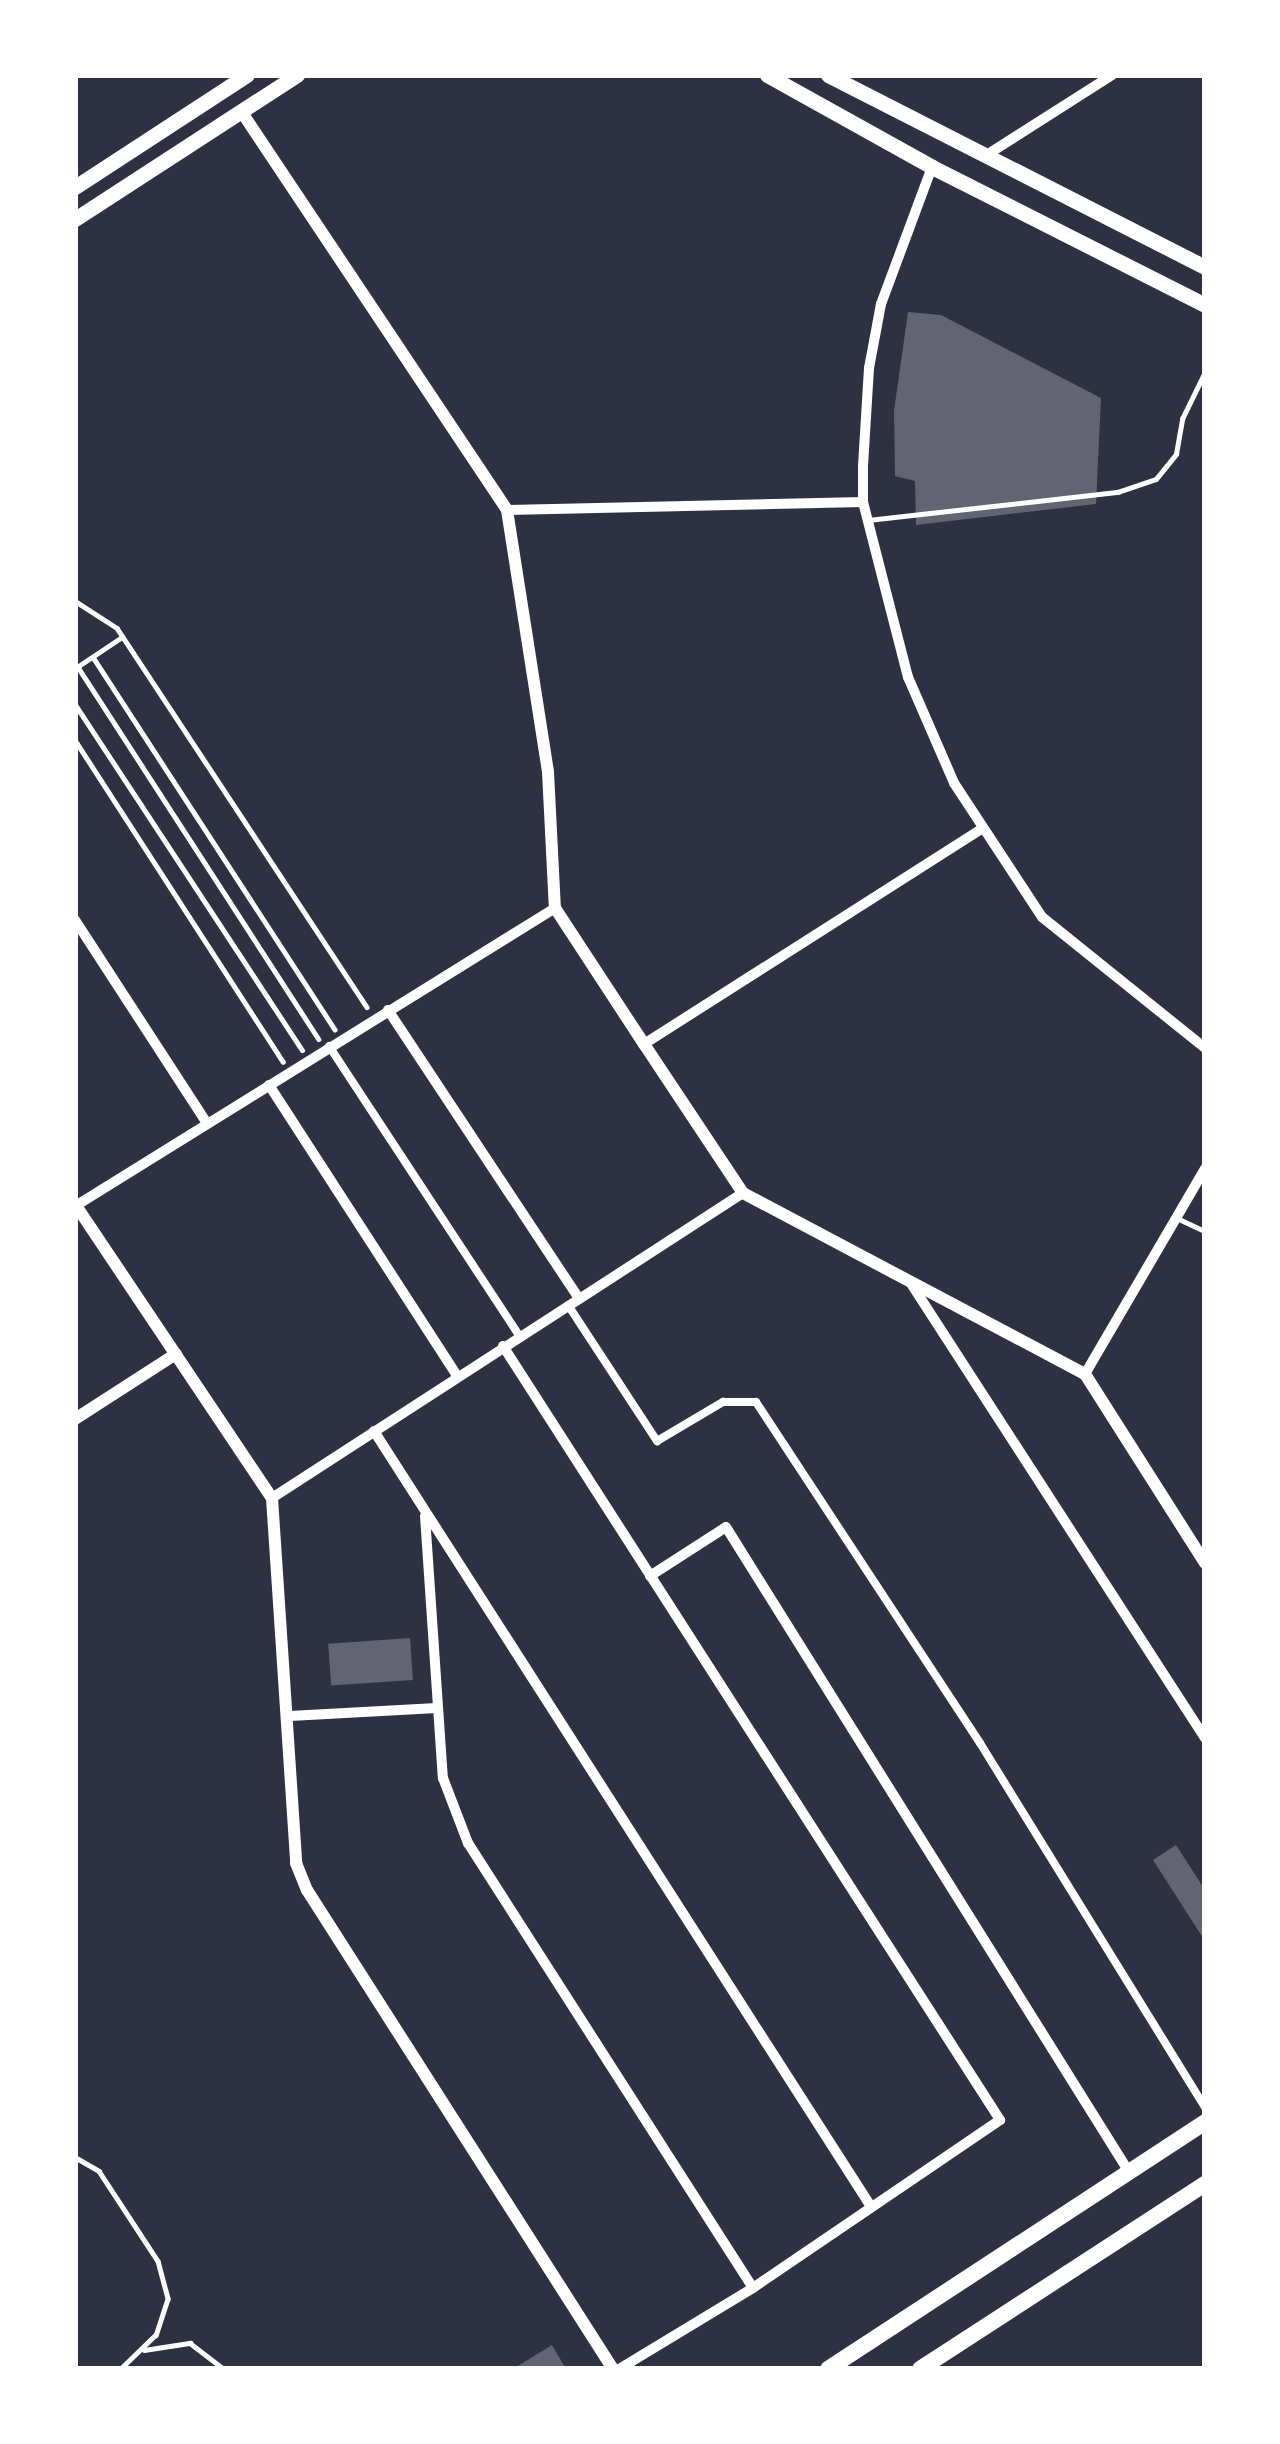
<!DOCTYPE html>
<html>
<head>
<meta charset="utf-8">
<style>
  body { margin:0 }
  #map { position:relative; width:1280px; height:2444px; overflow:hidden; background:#2d3142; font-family:"Space Grotesk",sans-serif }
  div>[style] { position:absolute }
  .building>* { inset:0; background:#626471; transform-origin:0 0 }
  .path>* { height:4.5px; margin:-2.25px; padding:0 2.25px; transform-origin:2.25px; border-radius:2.25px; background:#fff }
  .service>* { height:4.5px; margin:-2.25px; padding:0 2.25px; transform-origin:2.25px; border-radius:2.25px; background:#fff }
  .pedestrian>* { height:8px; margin:-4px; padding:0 4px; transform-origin:4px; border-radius:4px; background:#fff }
  .minor>* { height:10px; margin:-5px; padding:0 5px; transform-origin:5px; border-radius:5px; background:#fff }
  .tertiary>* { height:12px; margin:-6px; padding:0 6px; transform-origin:6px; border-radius:6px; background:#fff }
  .secondary>* { height:15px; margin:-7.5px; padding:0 7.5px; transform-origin:7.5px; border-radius:7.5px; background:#fff }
  .primary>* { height:16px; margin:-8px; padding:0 8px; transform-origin:8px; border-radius:8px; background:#fff }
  span { translate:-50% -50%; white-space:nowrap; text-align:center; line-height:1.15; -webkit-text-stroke:10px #fff; paint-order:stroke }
  .frame { position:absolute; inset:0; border:78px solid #fff; pointer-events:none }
</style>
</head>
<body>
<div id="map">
  <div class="building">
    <i style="clip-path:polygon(908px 312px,941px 315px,1101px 398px,1096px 504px,916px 525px,915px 481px,895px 476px,894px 411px)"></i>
    <i style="left:410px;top:1638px;width:42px;height:82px;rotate:86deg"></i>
    <i style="clip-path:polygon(1176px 1845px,1205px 1890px,1205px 1941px,1153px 1860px)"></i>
    <i style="clip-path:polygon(552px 2345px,566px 2369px,513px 2369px)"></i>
  </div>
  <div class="path">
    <i style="left:75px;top:601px;width:50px;rotate:32.7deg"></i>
    <i style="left:117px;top:628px;width:454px;rotate:56.6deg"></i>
    <i style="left:123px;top:637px;width:54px;rotate:146.3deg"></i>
    <i style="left:78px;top:667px;width:443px;rotate:57.1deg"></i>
    <i style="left:93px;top:657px;width:444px;rotate:57deg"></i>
    <i style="left:75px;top:704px;width:414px;rotate:56.7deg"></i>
    <i style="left:75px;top:740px;width:383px;rotate:57.1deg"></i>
  </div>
  <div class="service">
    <i style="left:868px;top:520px;width:252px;rotate:-6.4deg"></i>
    <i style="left:1118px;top:492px;width:40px;rotate:-18.9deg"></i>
    <i style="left:1156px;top:479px;width:32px;rotate:-51deg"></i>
    <i style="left:1176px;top:454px;width:36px;rotate:-80deg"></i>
    <i style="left:1182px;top:419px;width:52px;rotate:-63.9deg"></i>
    <i style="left:1179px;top:1219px;width:29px;rotate:25deg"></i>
    <i style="left:75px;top:2157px;width:28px;rotate:30deg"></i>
    <i style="left:99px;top:2171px;width:108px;rotate:56.8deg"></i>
    <i style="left:158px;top:2261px;width:39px;rotate:75deg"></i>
    <i style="left:168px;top:2299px;width:38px;rotate:108deg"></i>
    <i style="left:156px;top:2335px;width:49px;rotate:135.8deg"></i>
    <i style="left:144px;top:2350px;width:47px;rotate:-8.7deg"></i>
    <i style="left:190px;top:2343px;width:43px;rotate:37.4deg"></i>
  </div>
  <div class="pedestrian">
    <i style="left:329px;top:1046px;width:346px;rotate:56.7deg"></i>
    <i style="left:568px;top:1305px;width:163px;rotate:56.8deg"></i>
    <i style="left:657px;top:1441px;width:77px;rotate:-30.6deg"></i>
    <i style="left:723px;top:1402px;width:33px"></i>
    <i style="left:756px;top:1402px;width:408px;rotate:56.7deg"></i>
    <i style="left:980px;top:1743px;width:429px;rotate:58.3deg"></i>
  </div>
  <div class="minor">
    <i style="left:985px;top:156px;width:151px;rotate:-32.5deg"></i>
    <i style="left:932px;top:167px;width:146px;rotate:110.4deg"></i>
    <i style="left:881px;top:304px;width:65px;rotate:100.6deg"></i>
    <i style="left:869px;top:368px;width:99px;rotate:93.5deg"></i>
    <i style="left:863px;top:467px;width:35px;rotate:90deg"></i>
    <i style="left:863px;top:502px;width:181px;rotate:75.6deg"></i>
    <i style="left:908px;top:677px;width:116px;rotate:66.5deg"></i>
    <i style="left:954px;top:783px;width:160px;rotate:56.7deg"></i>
    <i style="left:1042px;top:917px;width:209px;rotate:38.8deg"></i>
    <i style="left:507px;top:510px;width:356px;rotate:-1.3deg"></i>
    <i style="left:75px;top:920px;width:242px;rotate:57deg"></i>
    <i style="left:388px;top:1010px;width:344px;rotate:56.5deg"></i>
    <i style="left:644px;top:1044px;width:398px;rotate:-32.5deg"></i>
    <i style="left:269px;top:1085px;width:346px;rotate:57.1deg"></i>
    <i style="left:77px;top:1205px;width:563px;rotate:-31.85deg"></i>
    <i style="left:912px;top:1285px;width:539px;rotate:57.11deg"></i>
    <i style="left:503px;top:1346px;width:920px;rotate:57.29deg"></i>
    <i style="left:1000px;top:2120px;width:299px;rotate:145.8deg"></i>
    <i style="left:753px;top:2288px;width:157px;rotate:148.8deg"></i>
    <i style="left:1085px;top:1374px;width:238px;rotate:-59.7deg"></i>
    <i style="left:374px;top:1431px;width:919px;rotate:57.35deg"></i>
    <i style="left:272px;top:1498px;width:561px;rotate:-32.93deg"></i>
    <i style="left:425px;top:1516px;width:263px;rotate:86.1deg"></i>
    <i style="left:443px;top:1778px;width:70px;rotate:69deg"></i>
    <i style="left:468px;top:1843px;width:528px;rotate:57.36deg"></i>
    <i style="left:650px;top:1576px;width:90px;rotate:-32.8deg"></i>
    <i style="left:726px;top:1527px;width:761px;rotate:58deg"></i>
    <i style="left:290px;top:1716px;width:147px;rotate:-3.1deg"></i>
  </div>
  <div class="tertiary">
    <i style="left:241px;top:111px;width:480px;rotate:56.3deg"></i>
    <i style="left:507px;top:510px;width:265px;rotate:81.1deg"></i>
    <i style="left:548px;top:772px;width:136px;rotate:87.1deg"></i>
    <i style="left:555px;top:908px;width:163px;rotate:56.8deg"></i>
    <i style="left:644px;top:1044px;width:179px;rotate:56.4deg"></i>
    <i style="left:743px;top:1193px;width:387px;rotate:27.9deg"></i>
    <i style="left:1085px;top:1374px;width:224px;rotate:57.6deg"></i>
    <i style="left:75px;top:1204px;width:354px;rotate:56.2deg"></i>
    <i style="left:272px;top:1498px;width:366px;rotate:86.2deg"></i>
    <i style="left:296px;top:1863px;width:29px;rotate:68deg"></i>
    <i style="left:307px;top:1890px;width:568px;rotate:57.43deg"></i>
    <i style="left:75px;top:1419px;width:120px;rotate:-32.8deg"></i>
  </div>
  <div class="secondary">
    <i style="left:767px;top:75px;width:189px;rotate:29.1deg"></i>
    <i style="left:932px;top:167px;width:306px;rotate:26.8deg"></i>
    <i style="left:828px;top:75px;width:423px;rotate:27deg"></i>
    <i style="left:75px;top:187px;width:205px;rotate:-33.1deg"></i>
    <i style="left:75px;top:219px;width:265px;rotate:-33deg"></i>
  </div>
  <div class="primary">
    <i style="left:828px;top:2369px;width:451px;rotate:-33.2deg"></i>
    <i style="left:920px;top:2369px;width:340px;rotate:-33deg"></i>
  </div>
  <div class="frame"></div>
</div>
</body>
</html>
